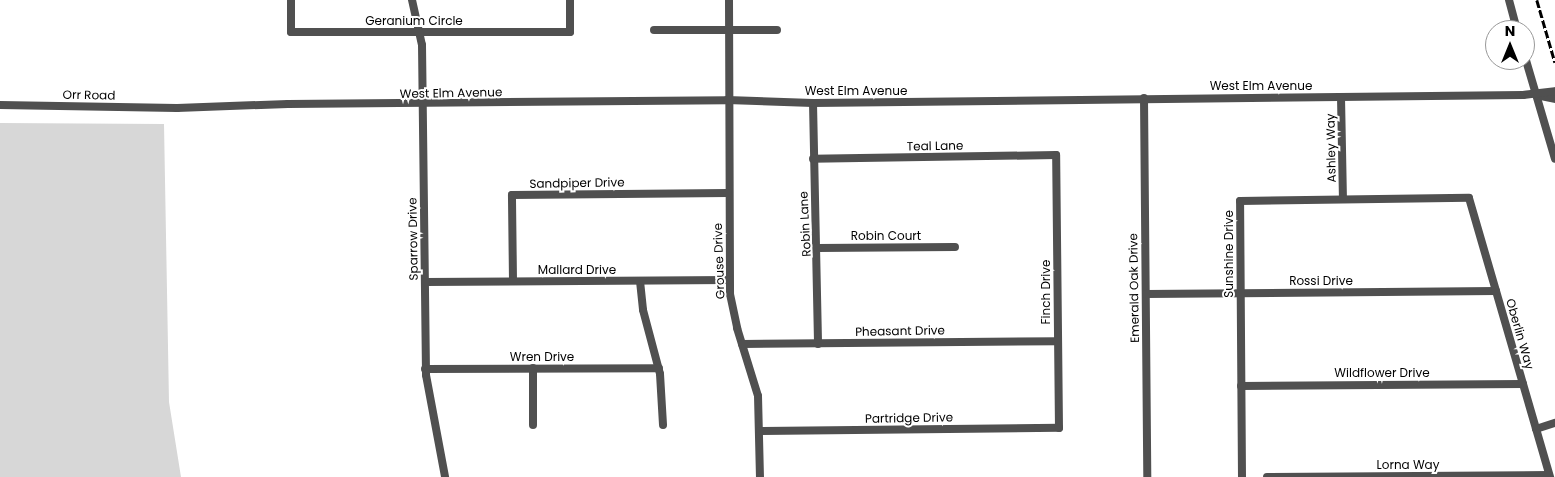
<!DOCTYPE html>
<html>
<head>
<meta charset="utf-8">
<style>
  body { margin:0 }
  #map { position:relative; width:1555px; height:477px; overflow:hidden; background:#fff; font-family:Poppins,sans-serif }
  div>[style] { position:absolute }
  .green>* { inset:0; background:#d7d7d7 }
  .minor>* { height:8px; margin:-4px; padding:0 4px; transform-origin:4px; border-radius:4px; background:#505050 }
  .rail>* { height:2.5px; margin-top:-1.25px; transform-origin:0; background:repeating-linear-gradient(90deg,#000 0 8px,transparent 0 10.5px) }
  span { translate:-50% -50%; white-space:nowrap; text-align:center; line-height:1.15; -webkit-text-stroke:4px #fff; paint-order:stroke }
  .street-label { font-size:12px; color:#000 }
  .north { position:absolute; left:1485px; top:20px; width:50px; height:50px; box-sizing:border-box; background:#fff; border:1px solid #999; border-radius:50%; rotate:0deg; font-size:14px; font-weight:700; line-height:20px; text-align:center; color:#000 }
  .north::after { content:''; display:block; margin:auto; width:18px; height:22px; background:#000; clip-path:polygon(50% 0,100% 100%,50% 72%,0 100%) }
</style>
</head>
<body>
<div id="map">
  <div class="green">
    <i style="clip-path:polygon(0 123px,164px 124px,169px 402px,181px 477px,0 477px)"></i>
  </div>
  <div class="minor">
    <i style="left:291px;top:0;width:32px;rotate:90deg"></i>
    <i style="left:291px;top:32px;width:279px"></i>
    <i style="left:570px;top:32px;width:32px;rotate:-90deg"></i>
    <i style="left:412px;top:0;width:46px;rotate:77.5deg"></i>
    <i style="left:422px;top:45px;width:330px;rotate:89.3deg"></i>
    <i style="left:426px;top:375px;width:104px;rotate:79.4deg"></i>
    <i style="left:729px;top:0;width:294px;rotate:89.8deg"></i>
    <i style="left:730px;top:294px;width:35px;rotate:78deg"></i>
    <i style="left:737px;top:328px;width:71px;rotate:72.8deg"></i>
    <i style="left:758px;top:396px;width:81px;rotate:88.6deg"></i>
    <i style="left:1509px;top:0;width:31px;rotate:75deg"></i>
    <i style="left:654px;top:30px;width:123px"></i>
    <i style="left:1525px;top:57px;width:106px;rotate:73.6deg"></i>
    <i style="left:1536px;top:95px;width:19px;rotate:12deg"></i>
    <i style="left:1341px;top:97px;width:102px;rotate:88.9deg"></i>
    <i style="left:1144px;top:98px;width:379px;rotate:89.5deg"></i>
    <i style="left:813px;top:103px;width:241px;rotate:88.8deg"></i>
    <i style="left:0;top:105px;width:177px;rotate:1deg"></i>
    <i style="left:177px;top:108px;width:111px;rotate:-2.1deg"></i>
    <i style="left:288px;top:104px;width:439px;rotate:-0.5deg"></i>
    <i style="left:727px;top:100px;width:86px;rotate:2deg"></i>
    <i style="left:813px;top:103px;width:710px;rotate:-0.65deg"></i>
    <i style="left:1523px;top:95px;width:32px;rotate:-7deg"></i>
    <i style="left:817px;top:248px;width:138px;rotate:-0.4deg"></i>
    <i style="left:513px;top:281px;width:86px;rotate:-90.7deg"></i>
    <i style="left:512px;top:195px;width:216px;rotate:-0.5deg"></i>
    <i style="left:640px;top:281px;width:29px;rotate:84deg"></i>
    <i style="left:643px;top:310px;width:66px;rotate:75.1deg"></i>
    <i style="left:660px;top:374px;width:51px;rotate:86.6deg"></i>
    <i style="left:425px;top:282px;width:304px;rotate:-0.4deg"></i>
    <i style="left:1146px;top:294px;width:350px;rotate:-0.5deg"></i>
    <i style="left:742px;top:344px;width:316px;rotate:-0.5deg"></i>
    <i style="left:533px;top:368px;width:57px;rotate:90deg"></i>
    <i style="left:425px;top:369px;width:234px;rotate:-0.2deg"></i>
    <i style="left:1241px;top:386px;width:282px;rotate:-0.4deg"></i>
    <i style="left:1536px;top:429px;width:20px;rotate:-18deg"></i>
    <i style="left:760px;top:431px;width:299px;rotate:-0.6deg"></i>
    <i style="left:1059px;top:428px;width:273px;rotate:-90.6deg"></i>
    <i style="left:1056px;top:155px;width:243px;rotate:179.1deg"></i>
    <i style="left:1242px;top:477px;width:276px;rotate:-90.4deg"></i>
    <i style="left:1240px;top:201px;width:229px;rotate:-0.8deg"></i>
    <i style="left:1469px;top:198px;width:291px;rotate:73.8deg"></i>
    <i style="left:1267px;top:477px;width:282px;rotate:-0.4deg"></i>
  </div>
  <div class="rail">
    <i style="left:1537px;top:0;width:65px;rotate:73.8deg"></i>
  </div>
  <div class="street-label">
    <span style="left:414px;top:21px">Geranium Circle</span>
    <span style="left:1261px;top:86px">West Elm Avenue</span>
    <span style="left:856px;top:91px">West Elm Avenue</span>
    <span style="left:451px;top:93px;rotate:-1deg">West Elm Avenue</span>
    <span style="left:89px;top:95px;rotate:1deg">Orr Road</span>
    <span style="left:935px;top:146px;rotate:-1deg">Teal Lane</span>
    <span style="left:1331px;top:148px;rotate:-91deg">Ashley Way</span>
    <span style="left:577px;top:183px;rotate:-1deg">Sandpiper Drive</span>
    <span style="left:805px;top:224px;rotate:-93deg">Robin Lane</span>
    <span style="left:886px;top:236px">Robin Court</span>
    <span style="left:413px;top:239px;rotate:-91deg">Sparrow Drive</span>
    <span style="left:1229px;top:254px;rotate:-90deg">Sunshine Drive</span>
    <span style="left:719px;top:261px;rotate:-92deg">Grouse Drive</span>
    <span style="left:577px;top:270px">Mallard Drive</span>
    <span style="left:1321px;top:281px">Rossi Drive</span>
    <span style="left:1134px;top:288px;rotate:-91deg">Emerald Oak Drive</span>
    <span style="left:1046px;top:292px;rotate:-90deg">Finch Drive</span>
    <span style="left:900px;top:331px;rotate:-1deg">Pheasant Drive</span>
    <span style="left:1520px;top:334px;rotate:74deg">Oberlin Way</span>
    <span style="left:542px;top:357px">Wren Drive</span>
    <span style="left:1382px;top:373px">Wildflower Drive</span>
    <span style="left:909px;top:418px;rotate:-1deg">Partridge Drive</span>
    <span style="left:1408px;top:465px">Lorna Way</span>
  </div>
  <div class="north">N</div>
</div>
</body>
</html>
